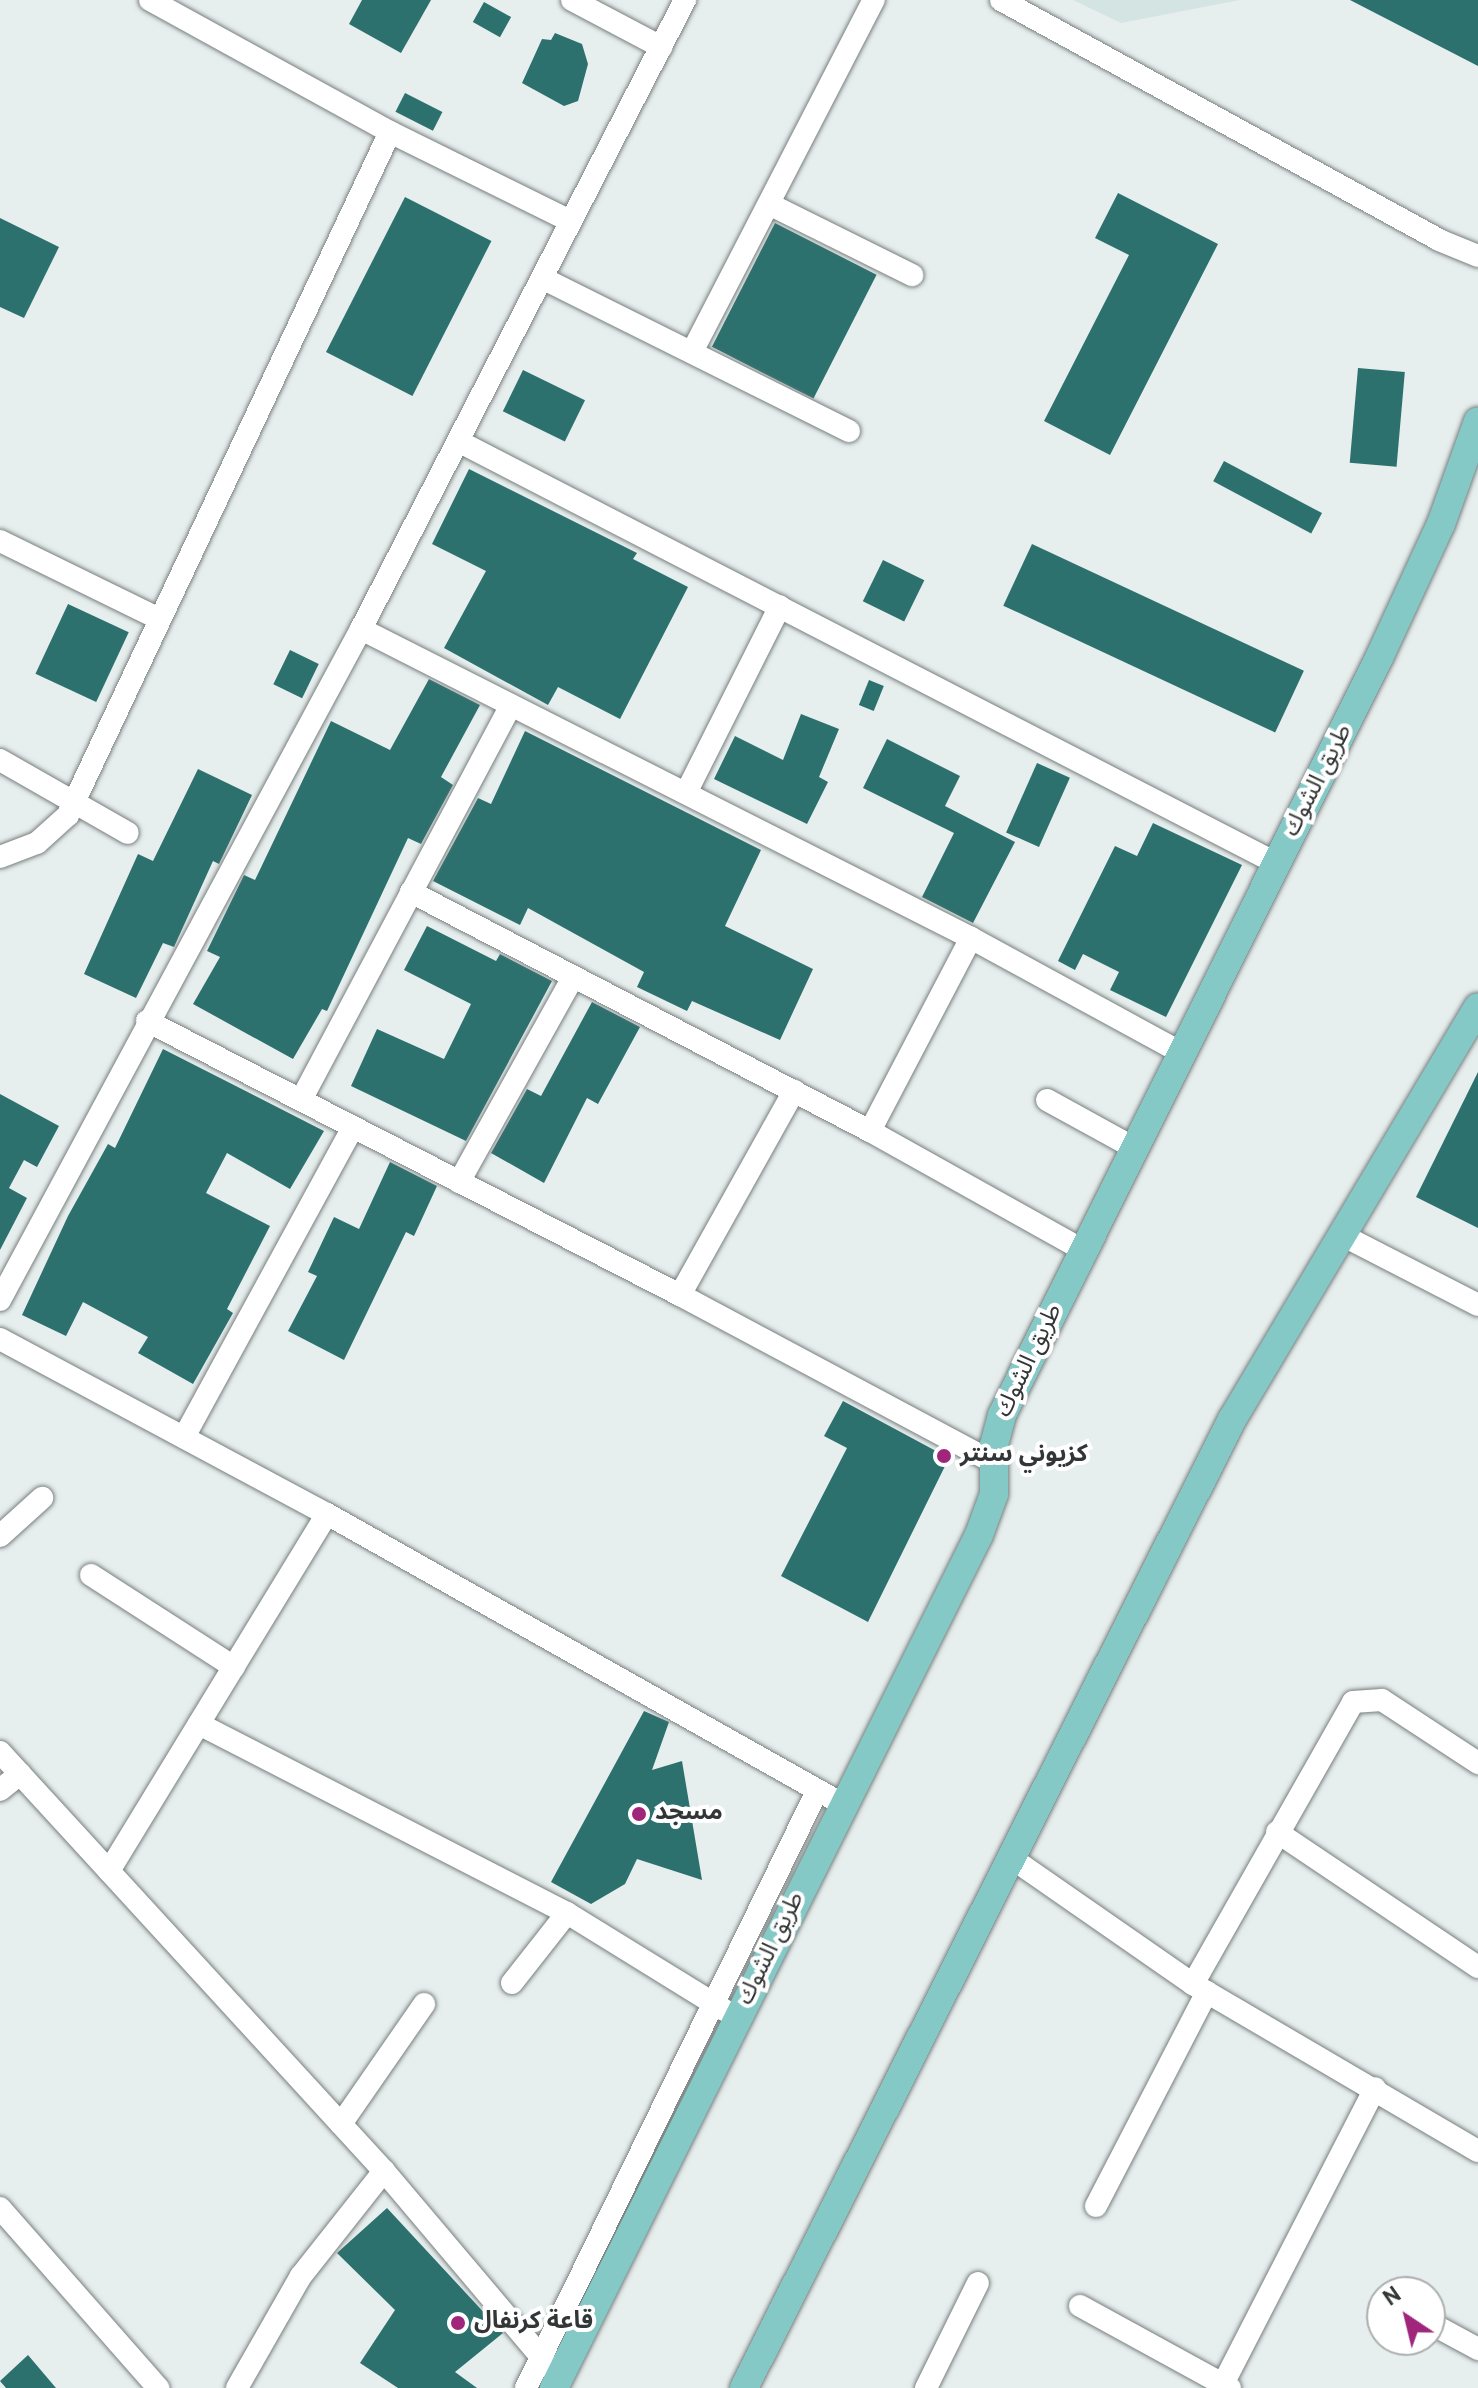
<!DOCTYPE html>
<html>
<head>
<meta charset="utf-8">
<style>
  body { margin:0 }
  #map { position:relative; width:1478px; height:2388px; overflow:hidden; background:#e7eeee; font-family:Overpass,"Noto Sans Arabic",sans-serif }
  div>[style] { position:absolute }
  .built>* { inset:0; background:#d4e4e3 }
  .building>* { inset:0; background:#2d716f; transform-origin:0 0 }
  .roads { filter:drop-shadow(0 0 2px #787f7e) drop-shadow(0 0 2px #787f7e) }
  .minor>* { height:22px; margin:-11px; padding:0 11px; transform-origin:11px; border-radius:11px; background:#fff }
  .major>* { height:28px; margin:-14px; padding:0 14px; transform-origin:14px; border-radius:14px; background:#85c9c7 }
  .dots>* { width:22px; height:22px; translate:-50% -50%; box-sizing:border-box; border:4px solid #fff; border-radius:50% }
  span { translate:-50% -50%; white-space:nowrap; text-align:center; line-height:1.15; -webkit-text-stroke:8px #fff; paint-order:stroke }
  .street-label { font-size:24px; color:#333636 }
  .poi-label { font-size:24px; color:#333636; font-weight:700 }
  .left { translate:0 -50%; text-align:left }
  .north { position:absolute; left:1366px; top:2276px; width:80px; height:80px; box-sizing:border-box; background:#fff; border:2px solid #adafaf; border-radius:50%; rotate:325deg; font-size:22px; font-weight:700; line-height:32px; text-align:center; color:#333636 }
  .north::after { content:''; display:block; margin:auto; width:28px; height:36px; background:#a0267c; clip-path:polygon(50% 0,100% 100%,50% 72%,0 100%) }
</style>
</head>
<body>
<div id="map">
  <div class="built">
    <i style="clip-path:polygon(1073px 0,1240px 0,1121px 23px)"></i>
  </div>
  <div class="building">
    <i style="clip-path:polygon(362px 0,431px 0,401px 53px,349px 24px)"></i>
    <i style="clip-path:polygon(1350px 0,1478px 0,1478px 66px)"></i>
    <i style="left:484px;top:2px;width:31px;height:23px;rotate:29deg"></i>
    <i style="clip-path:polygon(555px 33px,582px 44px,588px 64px,578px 101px,564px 106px,522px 83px,542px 39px,551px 40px)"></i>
    <i style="left:405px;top:93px;width:42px;height:21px;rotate:27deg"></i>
    <i style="clip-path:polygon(1118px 193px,1218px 244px,1110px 455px,1044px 421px,1129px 255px,1095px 238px)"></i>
    <i style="left:405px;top:197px;width:97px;height:174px;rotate:27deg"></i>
    <i style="clip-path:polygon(0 218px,59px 247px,24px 318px,0 307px)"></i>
    <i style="left:775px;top:223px;width:114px;height:139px;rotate:27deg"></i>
    <i style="left:1358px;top:368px;width:47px;height:95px;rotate:5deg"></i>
    <i style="left:523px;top:370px;width:69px;height:46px;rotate:26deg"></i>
    <i style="left:1224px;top:461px;width:111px;height:23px;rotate:28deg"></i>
    <i style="clip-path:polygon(469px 469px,637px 553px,633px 559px,688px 587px,620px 719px,558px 687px,548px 705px,444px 648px,486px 571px,432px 544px)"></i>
    <i style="left:1032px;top:544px;width:300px;height:68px;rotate:25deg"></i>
    <i style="left:883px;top:560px;width:46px;height:46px;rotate:26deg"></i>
    <i style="left:68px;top:604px;width:67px;height:77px;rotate:25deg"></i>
    <i style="left:290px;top:650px;width:32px;height:38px;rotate:26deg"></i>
    <i style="clip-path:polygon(429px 679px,480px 705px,441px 777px,453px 785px,421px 844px,408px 838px,327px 1011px,322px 1009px,293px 1059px,193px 1004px,220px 957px,207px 951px,244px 875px,255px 880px,331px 721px,390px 750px)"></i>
    <i style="left:869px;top:680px;width:16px;height:27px;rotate:22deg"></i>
    <i style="clip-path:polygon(801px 714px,839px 729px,819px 777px,828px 782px,807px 824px,714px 779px,735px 736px,783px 760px)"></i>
    <i style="clip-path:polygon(525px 731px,761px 850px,725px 926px,813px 969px,780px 1040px,692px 1001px,687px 1011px,637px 987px,644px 972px,528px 908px,520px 925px,433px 881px,478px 798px,491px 804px)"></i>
    <i style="clip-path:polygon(887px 739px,960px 776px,945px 806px,1015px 842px,973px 923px,922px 897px,954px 833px,863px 788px)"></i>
    <i style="left:1037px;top:763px;width:36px;height:76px;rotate:24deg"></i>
    <i style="clip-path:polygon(198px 769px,252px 795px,219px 864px,213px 861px,174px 947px,163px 943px,136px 998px,84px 974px,138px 854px,153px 861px)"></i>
    <i style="clip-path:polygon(1153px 823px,1242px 865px,1166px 1017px,1110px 990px,1119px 972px,1083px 954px,1075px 970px,1058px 961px,1115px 846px,1137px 856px)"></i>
    <i style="clip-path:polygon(427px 926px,496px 961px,500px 954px,552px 981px,466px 1141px,351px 1086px,377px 1029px,444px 1059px,471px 1004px,404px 970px)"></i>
    <i style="clip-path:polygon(592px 1002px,640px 1027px,598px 1104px,587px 1098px,544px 1183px,491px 1153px,527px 1089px,541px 1096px)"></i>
    <i style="clip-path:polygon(163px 1049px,324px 1131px,290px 1189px,227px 1153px,206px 1193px,270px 1226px,227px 1309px,233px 1313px,193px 1384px,138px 1353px,148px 1337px,83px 1302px,66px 1336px,22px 1315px,68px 1216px,108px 1144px,115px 1148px)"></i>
    <i style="clip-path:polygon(1478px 1072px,1478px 1228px,1416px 1197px)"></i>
    <i style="clip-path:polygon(0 1094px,59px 1126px,37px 1167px,24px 1160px,9px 1188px,27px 1198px,0 1250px)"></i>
    <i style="clip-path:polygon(390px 1162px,437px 1186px,414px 1236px,406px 1232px,344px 1360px,288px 1331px,317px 1276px,308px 1272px,334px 1217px,359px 1229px)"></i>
    <i style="clip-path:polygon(843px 1401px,949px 1458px,868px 1622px,781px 1576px,847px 1448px,824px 1436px)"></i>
    <i style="clip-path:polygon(644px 1711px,669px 1722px,652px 1770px,682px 1761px,702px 1880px,637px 1859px,625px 1884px,591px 1904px,551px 1882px)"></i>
    <i style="clip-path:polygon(387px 2208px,503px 2333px,455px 2372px,477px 2388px,398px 2388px,360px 2363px,395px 2310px,337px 2253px)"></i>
    <i style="clip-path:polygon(28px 2355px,56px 2388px,6px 2388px,0 2381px)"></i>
  </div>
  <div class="roads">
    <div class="minor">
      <i style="left:150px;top:0;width:274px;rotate:28.8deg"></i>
      <i style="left:572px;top:0;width:101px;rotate:27.8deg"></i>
      <i style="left:1001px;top:0;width:499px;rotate:28.7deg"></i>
      <i style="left:1439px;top:240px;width:42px;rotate:22.3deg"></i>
      <i style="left:769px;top:204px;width:160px;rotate:26.4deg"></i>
      <i style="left:542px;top:278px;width:343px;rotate:26.5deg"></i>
      <i style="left:693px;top:350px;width:394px;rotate:-62.7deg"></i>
      <i style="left:458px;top:441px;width:923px;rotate:27.29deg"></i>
      <i style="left:0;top:541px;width:177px;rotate:26.1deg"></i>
      <i style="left:361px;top:629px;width:684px;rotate:26.86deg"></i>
      <i style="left:971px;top:938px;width:243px;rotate:28.6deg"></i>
      <i style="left:0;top:760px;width:147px;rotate:29.7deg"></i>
      <i style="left:686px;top:793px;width:209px;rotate:-63.3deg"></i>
      <i style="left:0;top:857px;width:40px;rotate:-21deg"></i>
      <i style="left:37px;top:843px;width:42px;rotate:-42.1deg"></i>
      <i style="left:68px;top:815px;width:755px;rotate:-64.76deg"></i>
      <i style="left:390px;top:132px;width:201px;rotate:26.3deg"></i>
      <i style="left:411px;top:892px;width:517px;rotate:27.51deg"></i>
      <i style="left:870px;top:1131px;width:246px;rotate:29.2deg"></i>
      <i style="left:147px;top:1021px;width:599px;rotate:27.21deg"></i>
      <i style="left:680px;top:1295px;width:356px;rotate:28.1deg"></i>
      <i style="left:301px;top:1100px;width:447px;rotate:-62deg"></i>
      <i style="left:1047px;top:1100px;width:102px;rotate:28.8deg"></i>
      <i style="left:870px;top:1131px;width:218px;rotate:-62.4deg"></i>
      <i style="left:459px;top:1182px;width:235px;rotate:-60.9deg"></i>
      <i style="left:1340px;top:1234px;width:155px;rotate:27.2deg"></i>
      <i style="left:680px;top:1295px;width:234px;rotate:-60.8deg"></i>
      <i style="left:0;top:1300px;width:762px;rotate:-61.72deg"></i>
      <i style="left:361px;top:629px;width:708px;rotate:-62.75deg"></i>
      <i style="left:0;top:1339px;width:371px;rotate:28.2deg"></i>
      <i style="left:327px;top:1514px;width:593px;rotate:29.37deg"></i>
      <i style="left:184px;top:1437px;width:353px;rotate:-61.4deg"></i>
      <i style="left:0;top:1536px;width:57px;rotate:-42.1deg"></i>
      <i style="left:91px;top:1575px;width:170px;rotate:32.8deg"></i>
      <i style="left:199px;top:1724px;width:414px;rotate:27.2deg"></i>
      <i style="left:567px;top:1913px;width:185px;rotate:31.7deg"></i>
      <i style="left:0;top:1752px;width:568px;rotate:47.5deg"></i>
      <i style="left:384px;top:2171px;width:271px;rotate:49.8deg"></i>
      <i style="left:0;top:1790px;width:26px;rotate:-39deg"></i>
      <i style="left:1277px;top:1832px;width:242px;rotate:33.9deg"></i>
      <i style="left:1010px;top:1857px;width:223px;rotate:34.8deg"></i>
      <i style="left:1193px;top:1984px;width:330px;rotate:30.4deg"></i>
      <i style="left:109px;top:1871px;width:418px;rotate:-58.6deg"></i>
      <i style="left:512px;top:1983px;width:89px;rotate:-51.8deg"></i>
      <i style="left:1193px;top:1984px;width:324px;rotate:-60.4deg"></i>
      <i style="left:1353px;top:1702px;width:29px;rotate:-4deg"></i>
      <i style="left:1382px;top:1700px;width:115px;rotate:33.3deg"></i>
      <i style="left:341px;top:2124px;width:146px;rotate:-55.3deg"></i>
      <i style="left:1096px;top:2206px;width:241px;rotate:-62.6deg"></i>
      <i style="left:0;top:2208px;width:240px;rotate:48.7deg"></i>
      <i style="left:1080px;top:2306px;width:171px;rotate:28.7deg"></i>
      <i style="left:1430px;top:2323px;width:55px;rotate:28.4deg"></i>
      <i style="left:237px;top:2388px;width:129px;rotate:-60.3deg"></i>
      <i style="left:301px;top:2276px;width:134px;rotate:-51.7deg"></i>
      <i style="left:526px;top:2388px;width:664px;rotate:-64.01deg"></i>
      <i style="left:926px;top:2388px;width:117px;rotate:-63.7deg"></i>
      <i style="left:1221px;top:2388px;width:337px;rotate:-62.8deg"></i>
    </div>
    <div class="major">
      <i style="left:554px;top:2388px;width:953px;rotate:-63.52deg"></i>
      <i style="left:979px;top:1535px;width:44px;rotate:-69.9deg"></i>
      <i style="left:994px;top:1494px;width:49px;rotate:-90deg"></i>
      <i style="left:994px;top:1445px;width:31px;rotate:-75deg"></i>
      <i style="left:1002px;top:1415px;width:846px;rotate:-63.53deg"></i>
      <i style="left:1379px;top:658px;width:148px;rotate:-65.2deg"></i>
      <i style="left:1441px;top:524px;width:109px;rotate:-70.2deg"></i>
      <i style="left:744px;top:2388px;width:1086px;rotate:-63.25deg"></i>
      <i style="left:1233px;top:1418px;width:478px;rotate:-59.2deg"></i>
    </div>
  </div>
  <div class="dots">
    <i style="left:944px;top:1456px;background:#a0267c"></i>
    <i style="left:639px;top:1814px;background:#a0267c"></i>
    <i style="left:458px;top:2323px;background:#a0267c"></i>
  </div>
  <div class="street-label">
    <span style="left:1319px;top:781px;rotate:-63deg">طريق الشوك</span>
    <span style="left:1030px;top:1361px;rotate:-64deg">طريق الشوك</span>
    <span style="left:772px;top:1949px;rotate:-64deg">طريق الشوك</span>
  </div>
  <div class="poi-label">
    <span class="left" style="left:960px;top:1456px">كزيوني سنتر</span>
    <span class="left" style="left:655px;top:1814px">مسجد</span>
    <span class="left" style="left:474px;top:2323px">قاعة كرنفال</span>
  </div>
  <div class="north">N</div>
</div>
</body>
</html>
